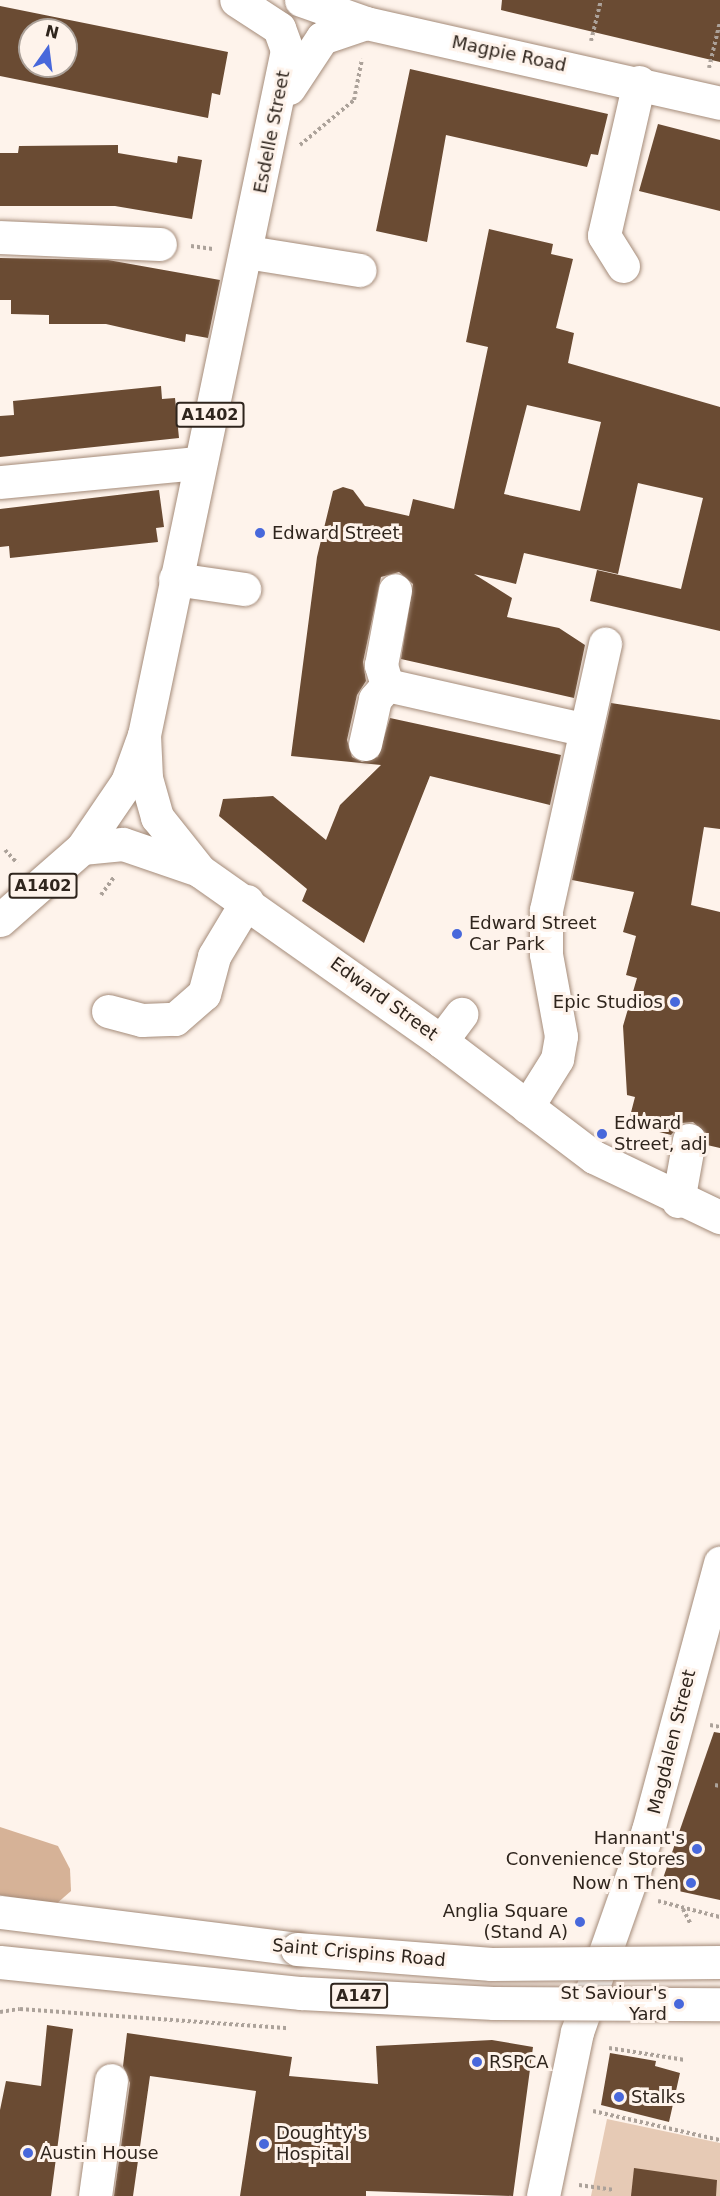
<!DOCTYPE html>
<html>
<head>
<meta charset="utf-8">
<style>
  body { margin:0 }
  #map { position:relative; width:720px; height:2196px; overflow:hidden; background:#fef3eb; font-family:"DejaVu Sans",sans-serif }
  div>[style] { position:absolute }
  .green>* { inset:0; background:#e6cab5 }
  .forest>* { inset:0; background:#d6b297 }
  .building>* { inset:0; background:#6a4b33 }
  .path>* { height:4px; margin-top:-2px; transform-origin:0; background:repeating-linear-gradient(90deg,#aca29a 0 3px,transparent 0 6px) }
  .roads { filter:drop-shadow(0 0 2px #a48b79) drop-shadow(0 0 2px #a48b79) }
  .minor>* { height:33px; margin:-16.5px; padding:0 16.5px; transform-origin:16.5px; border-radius:16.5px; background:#fff }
  .major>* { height:33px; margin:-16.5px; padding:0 16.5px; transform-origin:16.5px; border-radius:16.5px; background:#fff }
  .bridges { filter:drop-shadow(0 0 2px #a48b79) drop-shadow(0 0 2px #a48b79) }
  .major-bridge>* { height:33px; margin:-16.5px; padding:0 16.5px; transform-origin:16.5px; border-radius:16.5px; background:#fff }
  .dots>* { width:16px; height:16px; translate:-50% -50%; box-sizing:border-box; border:3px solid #fef3eb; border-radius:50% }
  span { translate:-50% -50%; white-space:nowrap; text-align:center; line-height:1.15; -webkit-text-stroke:6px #fef3eb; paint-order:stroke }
  .shield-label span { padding:2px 4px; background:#fef3eb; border:2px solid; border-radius:4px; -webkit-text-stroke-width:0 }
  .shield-label { font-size:16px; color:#2f251d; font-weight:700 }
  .street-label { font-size:18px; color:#2f251d }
  .poi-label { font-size:18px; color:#2f251d }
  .left { translate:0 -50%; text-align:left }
  .right { translate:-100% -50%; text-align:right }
  .north { position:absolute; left:18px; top:18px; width:60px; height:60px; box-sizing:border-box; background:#fef3eb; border:2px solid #aba199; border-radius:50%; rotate:14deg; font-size:16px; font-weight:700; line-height:24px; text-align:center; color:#2f251d }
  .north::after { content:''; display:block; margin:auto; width:21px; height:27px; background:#4868db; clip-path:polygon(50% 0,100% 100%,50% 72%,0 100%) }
</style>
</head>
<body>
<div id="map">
  <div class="green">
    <i style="clip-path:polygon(607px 2119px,720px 2143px,720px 2196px,591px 2196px)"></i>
  </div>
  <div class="forest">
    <i style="clip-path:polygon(0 1827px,58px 1846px,70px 1869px,71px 1891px,55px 1905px,0 1895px)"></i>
  </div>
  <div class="building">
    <i style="clip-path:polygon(502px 0,720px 0,720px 62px,501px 10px)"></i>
    <i style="clip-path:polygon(evenodd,0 6px,228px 52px,220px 95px,212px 93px,208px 118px,0 76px,0 6px,30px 30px,66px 30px,66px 66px,30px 66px,30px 30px)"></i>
    <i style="clip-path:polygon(410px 69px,608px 114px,598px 155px,591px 154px,587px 167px,446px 135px,427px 242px,376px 231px)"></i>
    <i style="clip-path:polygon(658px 124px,720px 140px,720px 211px,639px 191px)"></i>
    <i style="clip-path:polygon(118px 145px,118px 153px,177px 163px,178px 156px,202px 160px,192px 219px,115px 206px,0 206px,0 153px,18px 153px,19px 146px)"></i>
    <i style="clip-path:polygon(evenodd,489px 229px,553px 244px,551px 254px,573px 259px,556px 328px,574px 333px,568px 363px,720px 407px,720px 631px,590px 601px,597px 570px,681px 589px,703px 498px,638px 483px,618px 574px,524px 553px,516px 584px,474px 574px,512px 598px,507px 617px,559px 628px,585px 645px,574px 698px,401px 659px,413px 584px,399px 572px,381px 577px,363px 662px,366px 681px,357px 695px,347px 740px,352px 757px,362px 762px,378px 757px,390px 718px,561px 755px,550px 805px,430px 776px,364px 943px,302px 901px,307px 889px,219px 816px,223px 799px,273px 796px,326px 840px,340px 805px,381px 765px,291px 756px,317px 557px,333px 491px,343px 487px,353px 490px,365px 506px,409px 516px,413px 499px,454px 509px,488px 347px,466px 342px,489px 229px,527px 405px,601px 422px,580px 511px,504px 494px,527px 405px)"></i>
    <i style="clip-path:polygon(0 258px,108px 260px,220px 280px,208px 338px,186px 334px,185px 342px,106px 324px,49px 324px,49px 315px,11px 314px,11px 300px,0 300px)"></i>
    <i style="clip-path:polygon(161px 386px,162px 399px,175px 398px,179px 438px,0 457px,0 416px,14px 415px,13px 401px)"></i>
    <i style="clip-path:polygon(159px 490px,164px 527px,156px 528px,158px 542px,10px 558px,9px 546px,0 547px,0 509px)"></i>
    <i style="clip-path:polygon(611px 703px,720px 720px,720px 829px,704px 827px,691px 905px,720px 912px,720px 1148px,707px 1145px,706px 1133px,693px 1122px,682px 1123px,671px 1135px,628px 1124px,635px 1097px,627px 1095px,623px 1026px,637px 978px,626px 975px,636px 936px,623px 932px,634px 892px,572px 880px)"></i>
    <i style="clip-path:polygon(714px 1732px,720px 1733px,720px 1900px,660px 1887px)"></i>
    <i style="clip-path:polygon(47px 2025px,73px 2029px,51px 2196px,0 2196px,0 2110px,6px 2081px,41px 2086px)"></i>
    <i style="clip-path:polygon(127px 2033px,292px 2057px,289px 2076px,378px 2084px,376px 2046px,492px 2040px,533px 2047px,513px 2196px,366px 2191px,366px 2196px,240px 2196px,256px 2091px,150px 2076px,133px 2196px,114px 2196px,130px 2083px,123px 2066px)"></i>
    <i style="clip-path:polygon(610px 2053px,656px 2061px,655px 2066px,680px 2073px,669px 2122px,601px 2105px)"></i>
    <i style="clip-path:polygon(634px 2168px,717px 2180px,716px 2196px,631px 2196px)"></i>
  </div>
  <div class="path">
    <i style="left:591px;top:41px;width:42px;rotate:-76.3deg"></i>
    <i style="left:709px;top:68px;width:47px;rotate:-76.6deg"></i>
    <i style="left:300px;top:145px;width:70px;rotate:-39.8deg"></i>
    <i style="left:354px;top:100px;width:42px;rotate:-79deg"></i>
    <i style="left:191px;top:246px;width:22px;rotate:8deg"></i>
    <i style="left:5px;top:850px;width:18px;rotate:47deg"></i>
    <i style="left:101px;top:895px;width:22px;rotate:-54deg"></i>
    <i style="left:710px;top:1725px;width:10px;rotate:11deg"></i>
    <i style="left:715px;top:1785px;width:5px;rotate:11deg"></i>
    <i style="left:658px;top:1901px;width:64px;rotate:14.5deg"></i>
    <i style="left:683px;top:1909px;width:16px;rotate:63deg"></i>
    <i style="left:0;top:2012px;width:20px;rotate:-9deg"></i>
    <i style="left:20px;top:2009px;width:269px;rotate:4.1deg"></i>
    <i style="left:609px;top:2048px;width:77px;rotate:9deg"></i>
    <i style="left:593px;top:2111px;width:130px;rotate:12.9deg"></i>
    <i style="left:579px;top:2185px;width:34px;rotate:8deg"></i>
  </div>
  <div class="roads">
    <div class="minor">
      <i style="left:301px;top:0;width:69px;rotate:19.5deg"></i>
      <i style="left:366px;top:23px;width:363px;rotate:12.7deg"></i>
      <i style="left:0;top:237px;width:160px;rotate:2.5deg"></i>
      <i style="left:247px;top:252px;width:114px;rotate:9.1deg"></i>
      <i style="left:623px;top:266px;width:36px;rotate:-122deg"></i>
      <i style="left:604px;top:235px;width:157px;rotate:-77.1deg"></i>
      <i style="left:0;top:482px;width:200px;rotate:-5.5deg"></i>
      <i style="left:175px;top:579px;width:70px;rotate:8.2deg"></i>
      <i style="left:387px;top:685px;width:21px;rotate:-107deg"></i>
      <i style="left:381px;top:665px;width:76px;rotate:-79.4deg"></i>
      <i style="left:144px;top:735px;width:43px;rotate:87.3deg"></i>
      <i style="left:146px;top:778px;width:41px;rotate:74.2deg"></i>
      <i style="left:157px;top:817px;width:69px;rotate:51.5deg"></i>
      <i style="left:200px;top:871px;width:295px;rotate:35.2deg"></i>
      <i style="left:441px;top:1041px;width:192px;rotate:37.2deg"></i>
      <i style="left:594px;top:1157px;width:140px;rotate:25.5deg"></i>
      <i style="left:365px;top:744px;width:46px;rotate:-77.5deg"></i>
      <i style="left:375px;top:699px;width:18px;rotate:-49deg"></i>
      <i style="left:387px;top:685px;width:201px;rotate:12.7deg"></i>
      <i style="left:82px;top:848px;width:41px;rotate:-5.6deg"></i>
      <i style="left:123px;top:844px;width:74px;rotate:18.9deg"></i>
      <i style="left:108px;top:1011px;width:35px;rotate:15deg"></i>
      <i style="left:142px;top:1020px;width:33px;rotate:-2deg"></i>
      <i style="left:175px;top:1019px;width:38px;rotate:-41deg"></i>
      <i style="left:204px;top:994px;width:39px;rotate:-75deg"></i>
      <i style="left:214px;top:956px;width:64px;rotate:-59deg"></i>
      <i style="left:441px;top:1041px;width:34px;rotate:-53deg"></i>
      <i style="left:527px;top:1107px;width:57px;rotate:-58deg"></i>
      <i style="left:557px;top:1059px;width:23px;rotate:-80deg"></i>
      <i style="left:561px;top:1036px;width:83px;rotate:-100.4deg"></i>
      <i style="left:546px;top:954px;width:44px;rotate:-90deg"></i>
      <i style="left:546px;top:910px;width:273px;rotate:-77.5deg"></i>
      <i style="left:678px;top:1201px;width:62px;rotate:-79.8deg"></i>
      <i style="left:95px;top:2196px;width:117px;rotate:-82.1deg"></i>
      <i style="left:543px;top:2196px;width:167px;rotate:-78.3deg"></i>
      <i style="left:577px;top:2032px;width:214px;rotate:-70.6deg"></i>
      <i style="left:648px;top:1830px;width:277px;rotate:-74.9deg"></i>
    </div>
    <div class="major">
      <i style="left:289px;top:88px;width:60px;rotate:-56.6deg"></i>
      <i style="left:322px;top:38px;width:46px;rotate:-18.8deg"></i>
      <i style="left:0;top:920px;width:109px;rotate:-41.3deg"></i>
      <i style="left:82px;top:848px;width:80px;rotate:-55.7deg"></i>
      <i style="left:127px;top:782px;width:50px;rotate:-70.1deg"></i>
      <i style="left:144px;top:735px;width:700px;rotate:-78.21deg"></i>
      <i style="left:287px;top:50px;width:23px;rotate:-110deg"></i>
      <i style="left:279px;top:28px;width:51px;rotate:-146.9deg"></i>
      <i style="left:0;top:1912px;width:299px;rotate:7.1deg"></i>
    </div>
  </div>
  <div class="bridges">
    <div class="major-bridge">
      <i style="left:297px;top:1949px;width:195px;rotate:4.4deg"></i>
      <i style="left:491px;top:1964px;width:229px;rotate:-0.5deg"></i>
      <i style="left:0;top:1962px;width:303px;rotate:5.9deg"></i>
      <i style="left:301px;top:1993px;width:193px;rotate:3deg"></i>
      <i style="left:494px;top:2003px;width:226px;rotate:0.3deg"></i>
    </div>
  </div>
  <div class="dots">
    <i style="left:260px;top:533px;background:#4868db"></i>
    <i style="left:457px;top:934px;background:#4868db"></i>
    <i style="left:675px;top:1002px;background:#4868db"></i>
    <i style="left:602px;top:1134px;background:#4868db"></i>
    <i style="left:697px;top:1849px;background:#4868db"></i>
    <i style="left:691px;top:1883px;background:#4868db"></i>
    <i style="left:580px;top:1922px;background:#4868db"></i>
    <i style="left:679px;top:2004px;background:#4868db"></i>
    <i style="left:477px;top:2062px;background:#4868db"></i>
    <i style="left:619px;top:2097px;background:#4868db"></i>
    <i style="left:264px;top:2144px;background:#4868db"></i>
    <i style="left:28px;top:2153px;background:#4868db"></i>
  </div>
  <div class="shield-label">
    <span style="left:210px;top:415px">A1402</span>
    <span style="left:43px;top:886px">A1402</span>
    <span style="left:359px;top:1996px">A147</span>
  </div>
  <div class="street-label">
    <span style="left:509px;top:54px;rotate:12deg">Magpie Road</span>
    <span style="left:272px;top:132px;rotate:-79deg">Esdelle Street</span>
    <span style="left:384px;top:999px;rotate:36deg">Edward Street</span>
    <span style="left:672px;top:1742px;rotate:-76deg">Magdalen Street</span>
    <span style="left:359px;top:1953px;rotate:5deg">Saint Crispins Road</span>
  </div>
  <div class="poi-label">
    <span class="left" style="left:272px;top:533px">Edward Street</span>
    <span class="left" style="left:469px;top:934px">Edward Street<br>Car Park</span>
    <span class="right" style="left:663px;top:1002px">Epic Studios</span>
    <span class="left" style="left:614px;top:1134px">Edward<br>Street, adj</span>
    <span class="right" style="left:685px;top:1849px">Hannant's<br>Convenience Stores</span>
    <span class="right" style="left:679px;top:1883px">Now n Then</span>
    <span class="right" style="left:568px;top:1922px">Anglia Square<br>(Stand A)</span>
    <span class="right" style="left:667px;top:2004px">St Saviour's<br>Yard</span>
    <span class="left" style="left:489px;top:2062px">RSPCA</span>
    <span class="left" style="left:631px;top:2097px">Stalks</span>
    <span class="left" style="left:276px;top:2144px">Doughty's<br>Hospital</span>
    <span class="left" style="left:40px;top:2153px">Austin House</span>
  </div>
  <div class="north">N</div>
</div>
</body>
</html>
